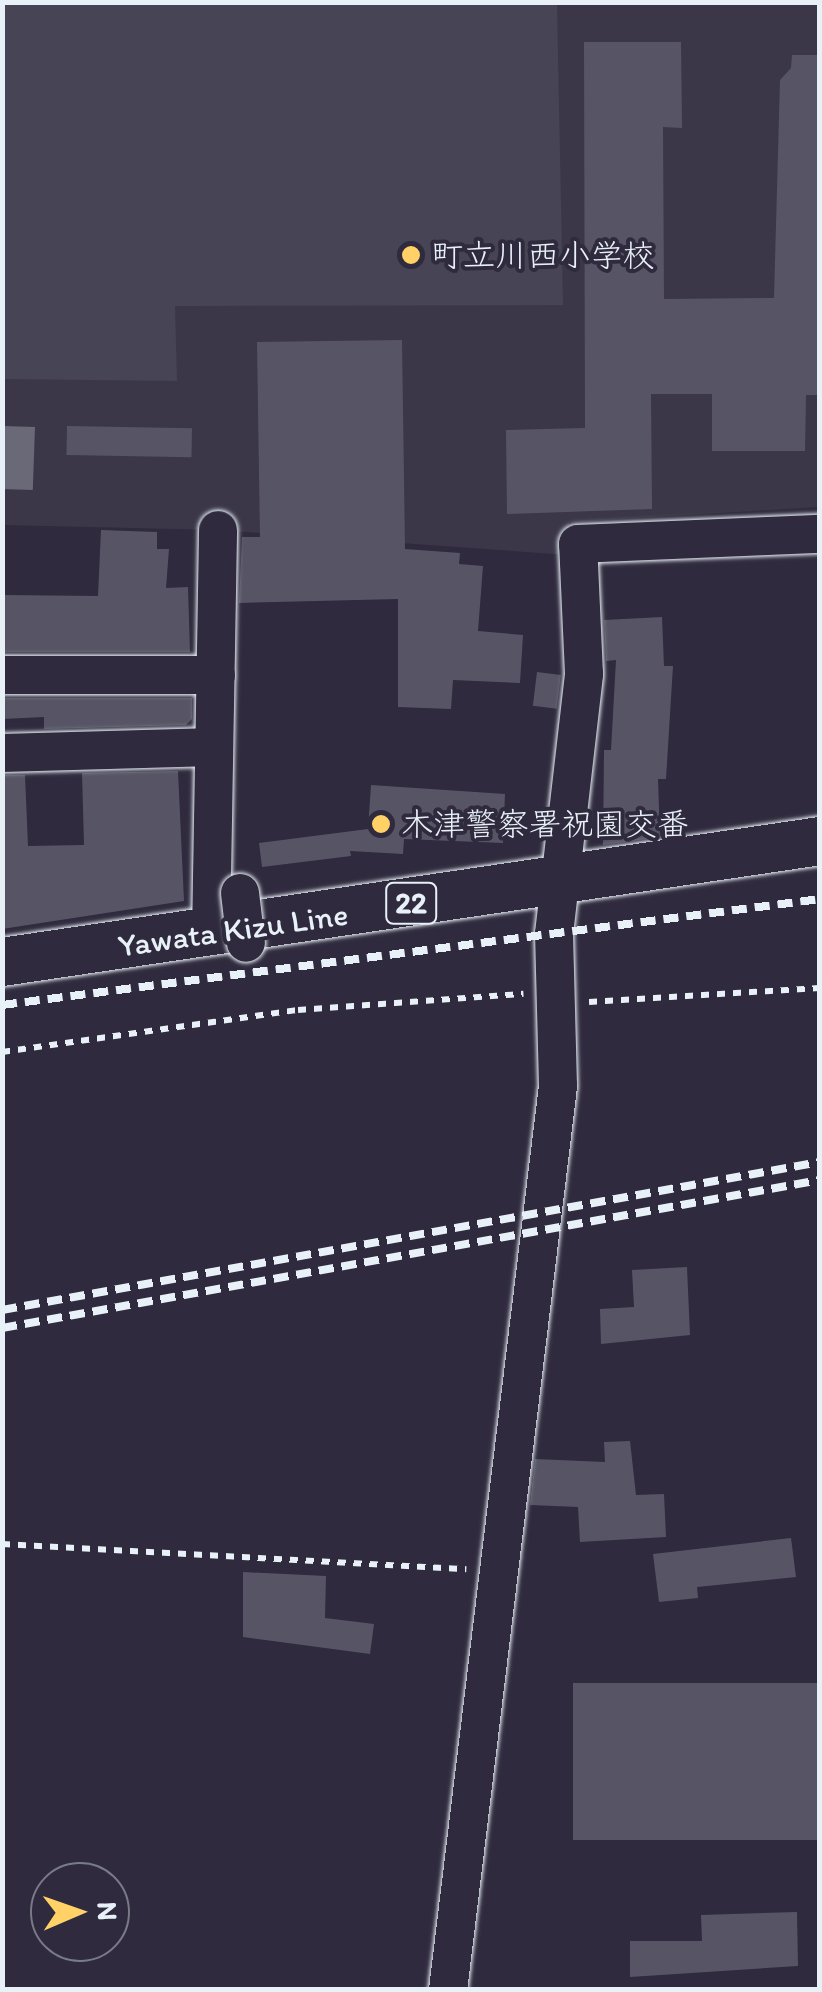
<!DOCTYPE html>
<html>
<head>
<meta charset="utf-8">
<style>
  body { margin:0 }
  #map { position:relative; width:822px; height:1992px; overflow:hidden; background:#2f2a3d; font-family:Itim,"Klee One",sans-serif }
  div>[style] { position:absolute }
  .built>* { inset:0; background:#3b3749 }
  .green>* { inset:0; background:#464455 }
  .water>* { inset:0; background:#696978; transform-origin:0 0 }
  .building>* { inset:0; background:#575565; transform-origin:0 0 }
  .path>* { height:6px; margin-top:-3px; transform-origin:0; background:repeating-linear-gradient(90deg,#e8f1f8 0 8px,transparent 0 16px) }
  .roads { filter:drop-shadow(0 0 2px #e8f1f8) drop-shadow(0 0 2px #e8f1f8) }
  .minor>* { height:38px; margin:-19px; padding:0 19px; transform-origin:19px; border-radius:19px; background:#2f2a3d }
  .major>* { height:48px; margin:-24px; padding:0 24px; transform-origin:24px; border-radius:24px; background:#2f2a3d }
  .rail>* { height:8px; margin-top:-4px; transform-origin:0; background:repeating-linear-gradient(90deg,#e8f1f8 0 15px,transparent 0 23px) }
  .bridges { filter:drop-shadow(0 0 2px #e8f1f8) drop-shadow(0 0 2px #e8f1f8) }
  .minor-bridge>* { height:38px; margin:-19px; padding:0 19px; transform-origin:19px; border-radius:19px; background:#2f2a3d }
  .dots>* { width:28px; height:28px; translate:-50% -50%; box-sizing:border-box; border:5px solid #2f2a3d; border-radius:50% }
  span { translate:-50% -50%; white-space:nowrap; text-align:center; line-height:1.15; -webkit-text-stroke:8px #2f2a3d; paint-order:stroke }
  .shield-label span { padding:2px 8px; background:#2f2a3d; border:2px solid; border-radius:8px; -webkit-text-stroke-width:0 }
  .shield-label { font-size:30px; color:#e8f1f8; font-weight:700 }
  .poi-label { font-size:32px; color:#e8f1f8 }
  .left { translate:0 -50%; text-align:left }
  .street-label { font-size:32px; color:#e8f1f8 }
  .frame { position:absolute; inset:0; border:5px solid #e8f1f8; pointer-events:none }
  .north { position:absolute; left:30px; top:1862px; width:100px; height:100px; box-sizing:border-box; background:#2f2a3d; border:2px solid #797a88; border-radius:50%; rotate:88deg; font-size:28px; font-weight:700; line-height:40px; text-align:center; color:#e8f1f8 }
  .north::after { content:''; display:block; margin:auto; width:35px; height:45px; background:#ffd166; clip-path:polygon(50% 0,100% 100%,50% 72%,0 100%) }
</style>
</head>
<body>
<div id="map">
  <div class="built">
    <i style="clip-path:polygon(3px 3px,819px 3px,819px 507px,569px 522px,568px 555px,218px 530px,3px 525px)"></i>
  </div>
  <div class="green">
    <i style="clip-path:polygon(3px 2px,557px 4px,563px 305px,175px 306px,177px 381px,3px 379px)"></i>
  </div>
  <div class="water">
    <i style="left:3px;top:426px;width:32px;height:63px;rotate:2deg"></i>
  </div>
  <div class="building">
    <i style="clip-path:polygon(584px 42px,681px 42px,682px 128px,663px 127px,664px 299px,774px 298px,780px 80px,791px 68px,792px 55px,820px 55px,820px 395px,806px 395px,805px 451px,712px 451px,712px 394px,651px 394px,652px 509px,507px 514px,506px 430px,585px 428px)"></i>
    <i style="clip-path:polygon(402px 340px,405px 549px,460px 553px,459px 564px,483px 566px,478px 631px,523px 635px,520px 683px,453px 680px,451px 709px,398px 707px,398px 599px,239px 603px,242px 537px,260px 537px,257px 342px)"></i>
    <i style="left:67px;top:426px;width:125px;height:29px;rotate:1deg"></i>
    <i style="clip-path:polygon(101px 530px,157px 532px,157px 549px,169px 549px,166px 588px,188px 587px,190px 652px,2px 652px,2px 595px,98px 596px)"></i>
    <i style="clip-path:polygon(662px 617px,664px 666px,673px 666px,666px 779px,658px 779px,660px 837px,603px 845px,604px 750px,611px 750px,616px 660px,606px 661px,604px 620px)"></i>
    <i style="left:537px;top:672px;width:24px;height:34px;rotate:7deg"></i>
    <i style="clip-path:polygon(2px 698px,192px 698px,192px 719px,186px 725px,44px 729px,44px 717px,2px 719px)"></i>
    <i style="clip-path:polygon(178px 771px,184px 901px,2px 929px,2px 775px,25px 775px,28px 846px,84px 845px,82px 773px)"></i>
    <i style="clip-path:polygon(371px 785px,505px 794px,503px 843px,404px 839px,403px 854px,350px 851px,351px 856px,262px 867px,259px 843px,368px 829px)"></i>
    <i style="clip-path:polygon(687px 1267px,690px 1335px,601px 1344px,600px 1309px,634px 1307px,632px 1270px)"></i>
    <i style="clip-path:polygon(630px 1441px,636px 1495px,664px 1494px,666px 1537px,580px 1542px,578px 1507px,530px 1505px,535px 1459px,605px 1462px,604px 1442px)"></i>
    <i style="clip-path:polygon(791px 1538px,796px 1577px,697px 1587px,698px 1598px,659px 1602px,653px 1554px)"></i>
    <i style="clip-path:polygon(243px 1572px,326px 1576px,325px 1618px,374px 1624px,370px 1654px,243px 1637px)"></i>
    <i style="left:820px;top:1683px;width:157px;height:247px;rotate:90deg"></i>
    <i style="clip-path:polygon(797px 1912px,798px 1966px,630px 1977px,630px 1941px,702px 1941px,701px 1915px)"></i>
  </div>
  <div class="path">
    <i style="left:589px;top:1002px;width:231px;rotate:-3.5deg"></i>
    <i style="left:2px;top:1052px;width:299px;rotate:-8.1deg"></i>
    <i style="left:298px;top:1010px;width:226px;rotate:-4.1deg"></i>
    <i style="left:2px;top:1544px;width:465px;rotate:3.1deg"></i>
  </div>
  <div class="roads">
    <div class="minor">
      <i style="left:2px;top:675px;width:214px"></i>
      <i style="left:2px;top:753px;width:212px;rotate:-1.6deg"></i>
      <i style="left:211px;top:935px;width:405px;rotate:-89deg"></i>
      <i style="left:448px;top:1990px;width:911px;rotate:-83.06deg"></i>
      <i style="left:558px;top:1086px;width:152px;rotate:-91.5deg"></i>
      <i style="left:554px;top:934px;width:262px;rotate:-83.4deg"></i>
      <i style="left:584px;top:674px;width:130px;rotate:-92.6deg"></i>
      <i style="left:578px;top:544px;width:242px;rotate:-2.4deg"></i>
    </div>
    <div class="major">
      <i style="left:2px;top:962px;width:827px;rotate:-8.41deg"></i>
    </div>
  </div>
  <div class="rail">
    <i style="left:2px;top:1005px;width:825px;rotate:-7.38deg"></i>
    <i style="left:2px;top:1310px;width:831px;rotate:-10.26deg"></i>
    <i style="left:2px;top:1328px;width:831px;rotate:-10.26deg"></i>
  </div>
  <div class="bridges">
    <div class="minor-bridge">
      <i style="left:240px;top:893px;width:50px;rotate:83.2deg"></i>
    </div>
  </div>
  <div class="dots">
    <i style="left:411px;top:255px;background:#ffd166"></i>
    <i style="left:381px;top:824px;background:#ffd166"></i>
  </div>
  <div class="shield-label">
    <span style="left:411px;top:903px">22</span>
  </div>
  <div class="poi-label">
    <span class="left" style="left:431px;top:255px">町立川西小学校</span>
    <span class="left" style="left:401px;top:824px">木津警察署祝園交番</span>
  </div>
  <div class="street-label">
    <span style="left:233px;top:930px;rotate:-8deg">Yawata Kizu Line</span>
  </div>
  <div class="frame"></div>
  <div class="north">N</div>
</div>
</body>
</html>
